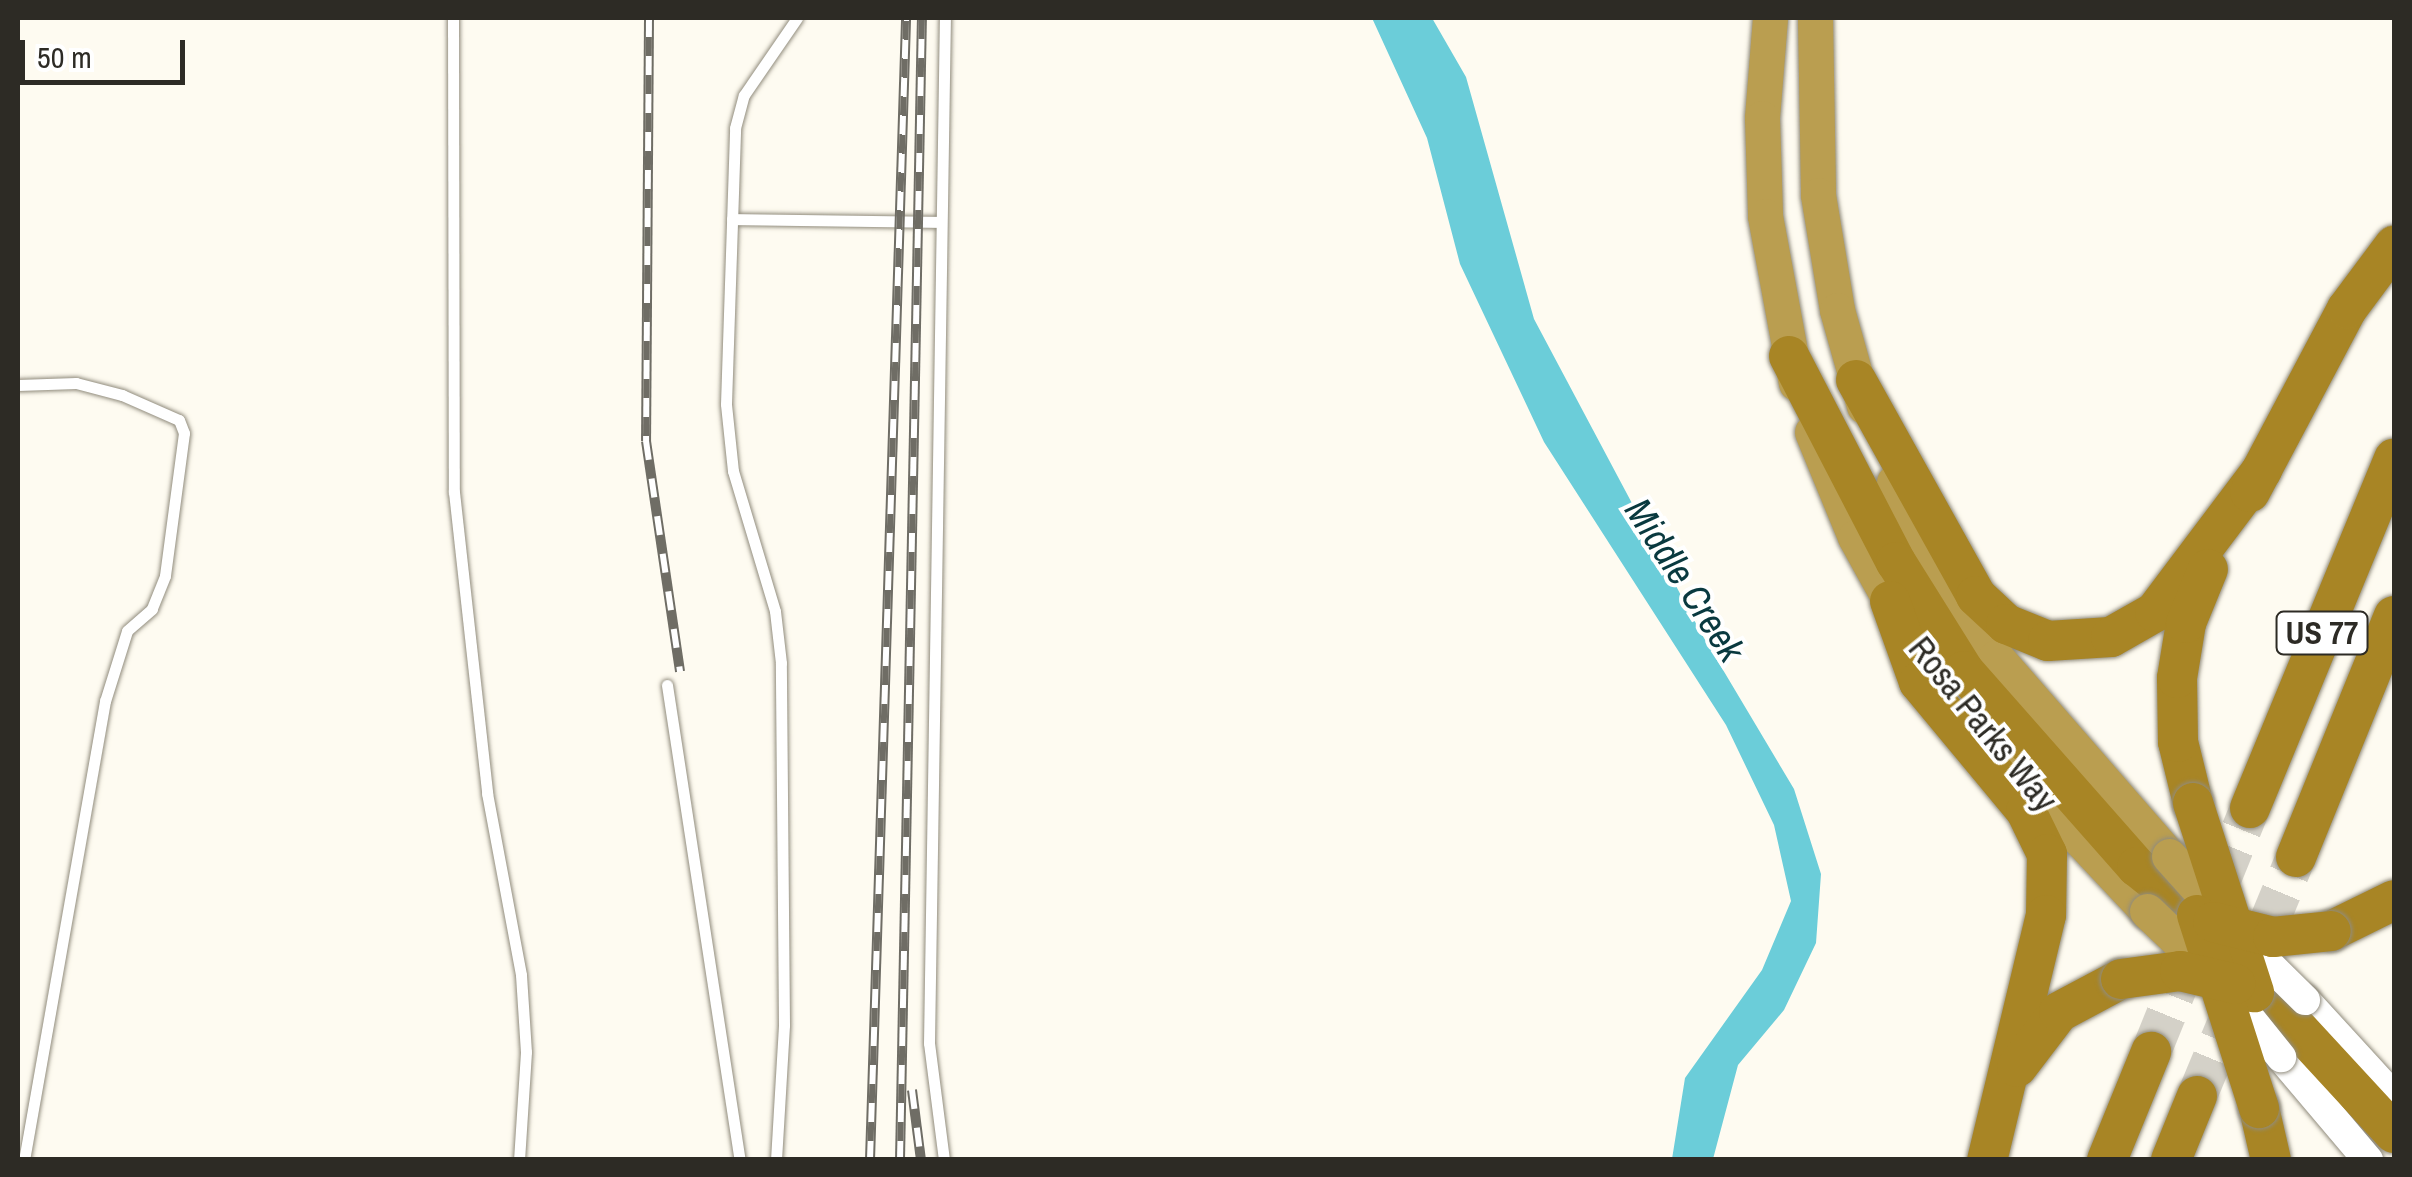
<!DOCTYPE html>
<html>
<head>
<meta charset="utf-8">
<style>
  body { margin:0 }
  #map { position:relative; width:2412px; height:1177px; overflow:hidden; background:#fefbf1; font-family:"Archivo Narrow",sans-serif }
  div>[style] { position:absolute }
  .water>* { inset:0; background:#6bcdd9 }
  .motorway-tunnel>* { height:40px; margin-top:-20px; transform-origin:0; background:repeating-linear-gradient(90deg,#d4d1c8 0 40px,transparent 0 60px) }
  .roads { filter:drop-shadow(0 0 2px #918c7d) drop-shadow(0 0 2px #918c7d) }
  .service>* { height:11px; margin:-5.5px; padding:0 5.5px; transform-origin:5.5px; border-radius:5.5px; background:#fff }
  .secondary>* { height:30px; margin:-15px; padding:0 15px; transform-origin:15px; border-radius:15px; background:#fff }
  .trunk>* { height:35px; margin:-17.5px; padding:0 17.5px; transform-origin:17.5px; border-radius:17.5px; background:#ba9e50 }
  .motorway>* { height:40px; margin:-20px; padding:0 20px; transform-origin:20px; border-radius:20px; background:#a88525 }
  .rail>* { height:10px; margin-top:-5px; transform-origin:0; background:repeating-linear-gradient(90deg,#fff 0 19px,#6f6d65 0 38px); box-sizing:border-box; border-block:2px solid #6f6d65 }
  .bridges { filter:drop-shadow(0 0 2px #918c7d) drop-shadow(0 0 2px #918c7d) }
  .secondary-bridge>* { height:30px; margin:-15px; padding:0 15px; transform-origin:15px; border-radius:15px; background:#fff }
  .trunk-bridge>* { height:35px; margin:-17.5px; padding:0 17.5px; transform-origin:17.5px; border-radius:17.5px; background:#ba9e50 }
  .motorway-bridge>* { height:40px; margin:-20px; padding:0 20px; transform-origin:20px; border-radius:20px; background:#a88525 }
  span { translate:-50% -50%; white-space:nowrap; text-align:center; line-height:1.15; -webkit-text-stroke:8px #fff; paint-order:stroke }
  .shield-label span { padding:2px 8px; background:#fff; border:2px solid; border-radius:8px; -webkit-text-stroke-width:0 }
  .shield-label { font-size:32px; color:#2d2b25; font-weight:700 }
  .street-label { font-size:35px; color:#2d2b25 }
  .water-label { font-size:38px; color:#09393f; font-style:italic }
  .frame { position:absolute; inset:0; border:20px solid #2d2b25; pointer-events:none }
  .scale { position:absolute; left:20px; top:40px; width:165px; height:45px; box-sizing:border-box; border:5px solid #2d2b25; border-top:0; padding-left:12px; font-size:30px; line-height:35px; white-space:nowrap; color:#2d2b25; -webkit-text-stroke:8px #fff; paint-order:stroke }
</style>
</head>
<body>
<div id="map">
  <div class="water">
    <i style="clip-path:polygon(1372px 18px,1432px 18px,1466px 77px,1534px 319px,1701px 633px,1794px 789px,1821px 874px,1816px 943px,1784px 1010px,1738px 1065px,1713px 1159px,1672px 1159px,1685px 1078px,1762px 970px,1791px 901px,1774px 825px,1726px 725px,1544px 442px,1460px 264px,1427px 138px)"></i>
  </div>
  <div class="motorway-tunnel">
    <i style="left:2151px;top:1052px;width:263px;rotate:-67.9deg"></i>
    <i style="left:2197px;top:1096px;width:259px;rotate:-67.5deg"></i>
  </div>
  <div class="roads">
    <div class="service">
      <i style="left:453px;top:18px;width:474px;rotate:89.9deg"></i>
      <i style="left:454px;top:492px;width:303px;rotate:83.7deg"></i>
      <i style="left:487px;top:793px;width:185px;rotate:79.4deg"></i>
      <i style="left:521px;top:975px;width:77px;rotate:86.3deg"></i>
      <i style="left:526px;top:1052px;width:108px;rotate:93.7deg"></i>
      <i style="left:732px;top:219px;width:208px;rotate:0.8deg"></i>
      <i style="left:18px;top:385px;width:58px;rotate:-2deg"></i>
      <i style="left:76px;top:383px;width:48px;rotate:14.6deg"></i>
      <i style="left:122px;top:395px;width:62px;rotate:23.7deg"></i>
      <i style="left:179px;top:420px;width:14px;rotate:69deg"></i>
      <i style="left:184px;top:433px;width:144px;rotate:97.6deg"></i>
      <i style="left:165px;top:576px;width:35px;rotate:112deg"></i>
      <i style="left:152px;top:609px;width:33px;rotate:139deg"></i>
      <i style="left:127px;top:631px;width:73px;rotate:107.4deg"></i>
      <i style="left:105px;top:701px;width:466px;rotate:100deg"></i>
      <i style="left:667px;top:685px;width:481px;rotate:81.3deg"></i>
      <i style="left:776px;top:1160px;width:135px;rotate:-86.6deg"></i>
      <i style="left:784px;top:1025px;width:362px;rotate:-90.5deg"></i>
      <i style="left:781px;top:663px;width:52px;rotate:-96.6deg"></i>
      <i style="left:775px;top:611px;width:146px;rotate:-106.7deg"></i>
      <i style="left:733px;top:471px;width:67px;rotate:-96deg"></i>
      <i style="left:726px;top:404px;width:276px;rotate:-88.1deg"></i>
      <i style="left:735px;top:128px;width:34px;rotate:-75deg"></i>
      <i style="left:744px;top:95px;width:93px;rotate:-55.5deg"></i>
      <i style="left:944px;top:1160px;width:118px;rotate:-97.3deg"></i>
      <i style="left:929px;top:1043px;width:1025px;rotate:-89.11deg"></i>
    </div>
    <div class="secondary">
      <i style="left:2305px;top:1000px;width:132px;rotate:47.5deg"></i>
      <i style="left:2281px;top:1057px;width:135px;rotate:49.8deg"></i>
    </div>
    <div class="trunk">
      <i style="left:1770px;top:18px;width:100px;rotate:94.6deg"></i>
      <i style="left:1762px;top:118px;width:98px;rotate:88.2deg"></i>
      <i style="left:1765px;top:216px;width:170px;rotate:79.5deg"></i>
      <i style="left:1815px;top:18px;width:177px;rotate:89deg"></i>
      <i style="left:1818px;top:195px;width:117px;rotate:80.6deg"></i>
      <i style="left:1837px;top:310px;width:100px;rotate:74.3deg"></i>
      <i style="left:1812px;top:432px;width:113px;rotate:67.7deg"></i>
      <i style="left:1855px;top:537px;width:99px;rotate:61.1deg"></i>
      <i style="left:1894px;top:482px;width:106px;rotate:63.2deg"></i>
      <i style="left:1942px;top:577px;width:97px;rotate:56deg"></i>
      <i style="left:1996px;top:657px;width:264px;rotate:49deg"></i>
      <i style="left:2010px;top:765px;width:200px;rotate:46.8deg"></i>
    </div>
    <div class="motorway">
      <i style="left:1789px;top:356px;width:232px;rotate:62.6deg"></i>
      <i style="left:1896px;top:562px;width:128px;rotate:58deg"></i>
      <i style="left:1964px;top:671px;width:261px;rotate:48.6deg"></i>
      <i style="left:2137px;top:867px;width:77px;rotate:38.7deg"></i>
      <i style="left:1856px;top:380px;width:247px;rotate:60.9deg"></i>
      <i style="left:1976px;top:596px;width:41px;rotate:43deg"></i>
      <i style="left:2006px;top:624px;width:45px;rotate:22deg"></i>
      <i style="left:2048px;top:641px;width:63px;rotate:-3.6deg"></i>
      <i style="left:2111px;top:637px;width:51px;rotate:-29.6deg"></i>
      <i style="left:2155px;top:612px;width:178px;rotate:-53deg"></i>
      <i style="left:2250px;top:492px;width:207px;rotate:-62.1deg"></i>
      <i style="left:2347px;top:309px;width:79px;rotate:-53.3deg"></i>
      <i style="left:1890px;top:601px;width:86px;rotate:70.3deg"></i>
      <i style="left:1919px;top:682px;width:168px;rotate:50.3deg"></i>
      <i style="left:2026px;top:811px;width:48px;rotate:64deg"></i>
      <i style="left:2047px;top:854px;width:61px;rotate:90.9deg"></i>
      <i style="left:2046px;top:915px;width:252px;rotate:103.5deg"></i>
      <i style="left:2193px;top:803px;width:63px;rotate:-103.8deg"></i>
      <i style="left:2178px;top:742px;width:64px;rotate:-90.9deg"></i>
      <i style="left:2177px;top:678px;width:56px;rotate:-80.7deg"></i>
      <i style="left:2186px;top:623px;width:58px;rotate:-67.8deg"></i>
      <i style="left:2250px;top:808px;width:378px;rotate:-67.6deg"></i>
      <i style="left:2296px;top:857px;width:260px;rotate:-67.9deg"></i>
      <i style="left:2331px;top:931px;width:70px;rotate:-26.2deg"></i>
      <i style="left:2254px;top:992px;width:41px;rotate:37.1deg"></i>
      <i style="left:2287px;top:1017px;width:158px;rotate:47.3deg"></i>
      <i style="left:2017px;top:1067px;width:69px;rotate:-52.6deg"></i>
      <i style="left:2059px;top:1012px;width:70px;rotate:-28deg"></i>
      <i style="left:2259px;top:1108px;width:53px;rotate:77deg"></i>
      <i style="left:2107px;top:1160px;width:117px;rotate:-67.8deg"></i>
      <i style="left:2171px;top:1160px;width:69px;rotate:-67.9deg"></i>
    </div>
  </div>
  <div class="rail">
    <i style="left:649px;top:18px;width:423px;rotate:90.4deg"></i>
    <i style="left:646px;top:441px;width:233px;rotate:81.6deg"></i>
    <i style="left:912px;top:1090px;width:71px;rotate:82.7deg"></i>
    <i style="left:870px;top:1160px;width:1143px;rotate:-88.19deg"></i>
    <i style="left:900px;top:1160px;width:1142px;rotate:-88.9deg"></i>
  </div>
  <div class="bridges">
    <div class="secondary-bridge">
      <i style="left:2236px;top:932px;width:97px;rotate:44.6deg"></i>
      <i style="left:2228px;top:991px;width:85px;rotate:51.2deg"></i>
    </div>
    <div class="trunk-bridge">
      <i style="left:2169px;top:856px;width:93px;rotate:48.1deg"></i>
      <i style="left:2147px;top:911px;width:95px;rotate:43.7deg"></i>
    </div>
    <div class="motorway-bridge">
      <i style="left:2193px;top:803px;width:199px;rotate:72.1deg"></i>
      <i style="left:2197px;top:915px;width:203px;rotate:72.2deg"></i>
      <i style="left:2213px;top:922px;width:62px;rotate:14deg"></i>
      <i style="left:2273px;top:937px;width:58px;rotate:-5.9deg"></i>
      <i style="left:2121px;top:979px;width:60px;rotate:-7.7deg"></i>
      <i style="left:2180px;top:971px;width:57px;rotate:13.1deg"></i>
    </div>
  </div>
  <div class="shield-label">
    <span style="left:2322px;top:633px">US 77</span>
  </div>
  <div class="street-label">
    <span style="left:1983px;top:724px;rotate:51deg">Rosa Parks Way</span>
  </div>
  <div class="water-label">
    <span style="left:1685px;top:580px;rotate:57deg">Middle Creek</span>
  </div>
  <div class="frame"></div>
  <div class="scale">50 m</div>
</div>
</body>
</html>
